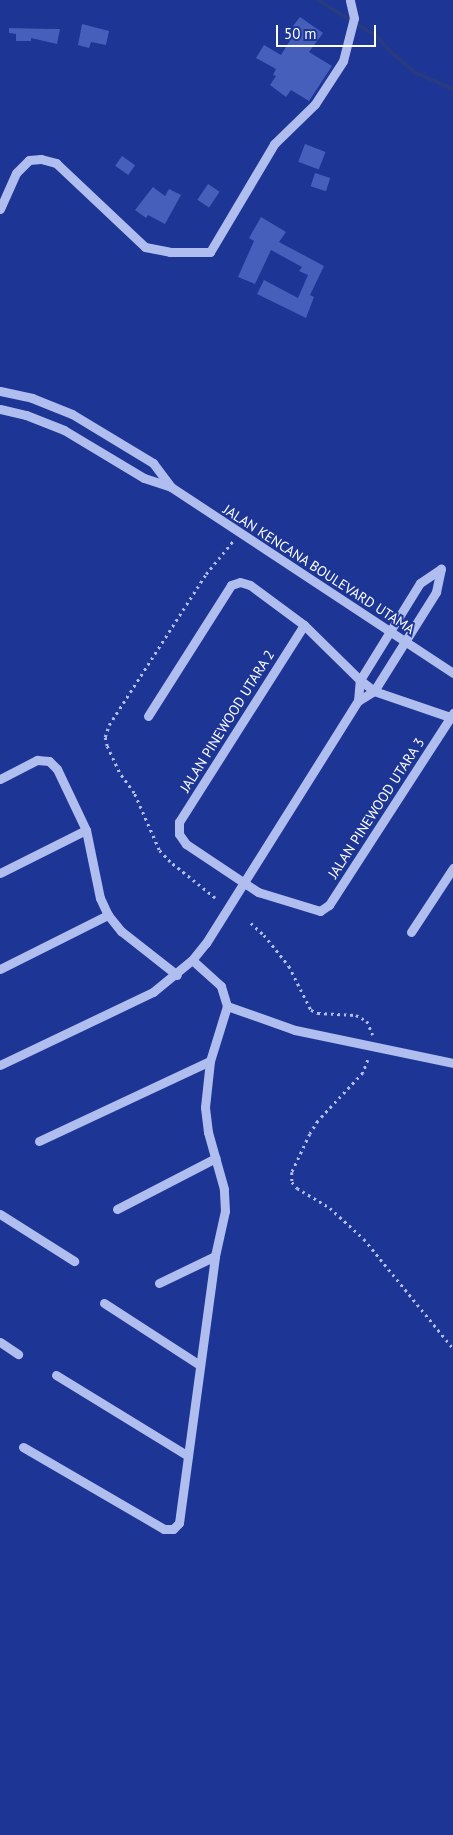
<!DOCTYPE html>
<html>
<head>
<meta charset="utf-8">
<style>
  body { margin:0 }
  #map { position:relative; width:453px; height:1835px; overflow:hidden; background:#1d3594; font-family:"PT Sans",sans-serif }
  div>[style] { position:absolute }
  .stream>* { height:4px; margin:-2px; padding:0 2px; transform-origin:2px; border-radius:2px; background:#283a82 }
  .building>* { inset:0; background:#465fbb; transform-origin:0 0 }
  .path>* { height:2.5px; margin-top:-1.25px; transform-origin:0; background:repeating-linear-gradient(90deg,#b0bdef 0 2.5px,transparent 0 6.5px) }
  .minor>* { height:9px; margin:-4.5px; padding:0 4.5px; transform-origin:4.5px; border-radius:4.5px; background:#b0bdef }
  span { translate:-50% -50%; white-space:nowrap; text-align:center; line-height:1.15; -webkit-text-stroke:4px #1d3594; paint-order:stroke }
  .street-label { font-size:14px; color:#fff }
  .scale { position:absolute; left:276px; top:25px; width:100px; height:22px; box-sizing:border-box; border:2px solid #fff; border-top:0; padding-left:6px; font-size:15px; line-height:18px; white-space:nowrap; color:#fff; -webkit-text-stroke:4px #1d3594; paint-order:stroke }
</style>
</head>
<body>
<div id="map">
  <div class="stream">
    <i style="left:318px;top:0;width:68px;rotate:31.8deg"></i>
    <i style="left:376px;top:36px;width:23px;rotate:47deg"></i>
    <i style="left:392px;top:53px;width:31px;rotate:40deg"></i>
    <i style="left:416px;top:73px;width:40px;rotate:23.4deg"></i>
  </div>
  <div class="building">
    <i style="clip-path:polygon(300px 17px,323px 33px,309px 52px,332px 66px,309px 101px,291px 90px,286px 97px,270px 85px,276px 76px,273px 75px,276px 69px,256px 58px,264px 45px,281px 55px,297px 29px,293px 26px)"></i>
    <i style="clip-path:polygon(82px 24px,109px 31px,106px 45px,91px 42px,89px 48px,78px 45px)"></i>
    <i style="clip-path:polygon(9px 28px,50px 29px,60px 29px,57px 44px,31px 38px,31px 41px,16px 41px,16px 34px,9px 33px)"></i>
    <i style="left:305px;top:144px;width:22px;height:19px;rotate:21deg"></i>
    <i style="left:122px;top:156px;width:16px;height:12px;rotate:35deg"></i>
    <i style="left:315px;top:173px;width:16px;height:14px;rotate:18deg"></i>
    <i style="left:208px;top:184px;width:14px;height:19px;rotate:34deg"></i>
    <i style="clip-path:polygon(153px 187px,165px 196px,169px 189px,181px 195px,165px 224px,148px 215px,146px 218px,135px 210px)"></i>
    <i style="clip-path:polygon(261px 217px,286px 232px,279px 242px,324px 266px,310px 295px,314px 297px,306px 318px,257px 294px,264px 280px,298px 298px,308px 275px,299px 271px,302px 267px,271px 250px,255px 284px,238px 277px,254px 241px,249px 238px)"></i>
  </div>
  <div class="path">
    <i style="left:215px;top:898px;width:58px;rotate:-141.3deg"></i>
    <i style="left:170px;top:862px;width:16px;rotate:-133deg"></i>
    <i style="left:159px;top:850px;width:62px;rotate:-113.7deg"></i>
    <i style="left:134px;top:793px;width:26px;rotate:-126deg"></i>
    <i style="left:119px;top:772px;width:29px;rotate:-115deg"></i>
    <i style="left:107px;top:746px;width:9px;rotate:-103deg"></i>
    <i style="left:105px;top:737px;width:13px;rotate:-72deg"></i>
    <i style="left:109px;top:725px;width:179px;rotate:-57.3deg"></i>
    <i style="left:206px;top:574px;width:43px;rotate:-50.7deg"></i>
    <i style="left:251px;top:923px;width:18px;rotate:43deg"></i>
    <i style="left:264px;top:935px;width:40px;rotate:51deg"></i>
    <i style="left:289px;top:966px;width:49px;rotate:63.4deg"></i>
    <i style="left:311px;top:1010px;width:8px;rotate:23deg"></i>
    <i style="left:318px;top:1013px;width:38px;rotate:3deg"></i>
    <i style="left:356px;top:1015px;width:13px;rotate:29deg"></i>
    <i style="left:367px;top:1021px;width:15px;rotate:67deg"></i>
    <i style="left:368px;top:1060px;width:14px;rotate:111deg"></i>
    <i style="left:363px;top:1073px;width:66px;rotate:133.2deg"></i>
    <i style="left:318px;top:1121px;width:15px;rotate:122deg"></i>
    <i style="left:310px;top:1134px;width:42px;rotate:115.3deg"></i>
    <i style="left:292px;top:1172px;width:10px;rotate:90deg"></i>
    <i style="left:292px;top:1182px;width:8px;rotate:50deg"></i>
    <i style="left:297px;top:1188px;width:39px;rotate:31deg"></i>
    <i style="left:330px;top:1208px;width:46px;rotate:42.4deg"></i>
    <i style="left:364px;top:1239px;width:141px;rotate:50.8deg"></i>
  </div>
  <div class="minor">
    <i style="left:0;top:209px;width:39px;rotate:-66deg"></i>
    <i style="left:16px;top:173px;width:18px;rotate:-45deg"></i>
    <i style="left:29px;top:160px;width:12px;rotate:-5deg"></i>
    <i style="left:41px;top:159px;width:16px;rotate:15deg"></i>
    <i style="left:56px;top:163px;width:122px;rotate:43.3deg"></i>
    <i style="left:145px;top:247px;width:25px;rotate:11deg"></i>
    <i style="left:170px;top:252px;width:40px"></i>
    <i style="left:210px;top:252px;width:126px;rotate:-59.3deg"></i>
    <i style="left:274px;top:144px;width:57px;rotate:-44.3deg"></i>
    <i style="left:315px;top:104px;width:51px;rotate:-56.9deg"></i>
    <i style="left:343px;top:61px;width:44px;rotate:-75.7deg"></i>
    <i style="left:354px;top:18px;width:18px;rotate:-103deg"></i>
    <i style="left:0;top:391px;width:33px;rotate:12deg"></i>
    <i style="left:32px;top:398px;width:43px;rotate:21.8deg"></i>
    <i style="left:72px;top:414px;width:95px;rotate:31.2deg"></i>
    <i style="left:153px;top:463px;width:30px;rotate:53deg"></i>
    <i style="left:0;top:409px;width:27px;rotate:13deg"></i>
    <i style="left:26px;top:415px;width:41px;rotate:21.5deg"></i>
    <i style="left:64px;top:430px;width:93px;rotate:31deg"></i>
    <i style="left:144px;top:478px;width:28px;rotate:18deg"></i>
    <i style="left:171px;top:487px;width:338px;rotate:33.4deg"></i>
    <i style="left:304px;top:625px;width:233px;rotate:122.4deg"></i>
    <i style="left:179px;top:822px;width:12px;rotate:90deg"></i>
    <i style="left:179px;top:834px;width:12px;rotate:55deg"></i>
    <i style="left:186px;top:844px;width:87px;rotate:33.7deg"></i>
    <i style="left:258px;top:892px;width:65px;rotate:17deg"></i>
    <i style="left:320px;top:911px;width:11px;rotate:-34deg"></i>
    <i style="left:329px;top:905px;width:229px;rotate:-57.1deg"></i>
    <i style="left:358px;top:701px;width:21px;rotate:-85deg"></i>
    <i style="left:360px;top:680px;width:114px;rotate:-58.3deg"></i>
    <i style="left:420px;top:583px;width:25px;rotate:-34deg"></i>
    <i style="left:148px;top:716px;width:155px;rotate:-57.6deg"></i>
    <i style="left:231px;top:585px;width:9px;rotate:-18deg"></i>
    <i style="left:240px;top:582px;width:10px;rotate:17deg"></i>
    <i style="left:250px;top:585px;width:67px;rotate:36.5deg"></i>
    <i style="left:304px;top:625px;width:78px;rotate:44.5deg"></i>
    <i style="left:360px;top:680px;width:18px;rotate:38deg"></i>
    <i style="left:374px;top:691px;width:83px;rotate:18.9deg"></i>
    <i style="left:0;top:779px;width:42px;rotate:-27.2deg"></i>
    <i style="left:37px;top:760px;width:12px;rotate:5deg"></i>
    <i style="left:49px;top:761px;width:11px;rotate:45deg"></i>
    <i style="left:57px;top:769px;width:68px;rotate:64.6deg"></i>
    <i style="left:86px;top:830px;width:69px;rotate:78.4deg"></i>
    <i style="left:100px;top:898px;width:19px;rotate:65deg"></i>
    <i style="left:108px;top:915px;width:21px;rotate:51deg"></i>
    <i style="left:121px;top:931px;width:71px;rotate:38.2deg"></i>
    <i style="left:0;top:873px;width:96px;rotate:-26.6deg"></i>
    <i style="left:411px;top:932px;width:77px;rotate:-56.7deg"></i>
    <i style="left:0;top:969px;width:121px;rotate:-26.6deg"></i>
    <i style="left:227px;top:1006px;width:72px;rotate:19.4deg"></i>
    <i style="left:295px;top:1030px;width:161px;rotate:11.8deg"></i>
    <i style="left:0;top:1065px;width:170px;rotate:-25.5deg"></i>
    <i style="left:153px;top:992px;width:50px;rotate:-39.4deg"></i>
    <i style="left:192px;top:960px;width:22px;rotate:-51deg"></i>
    <i style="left:206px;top:943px;width:286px;rotate:-57.9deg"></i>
    <i style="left:358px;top:701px;width:19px;rotate:-32deg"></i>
    <i style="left:374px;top:691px;width:117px;rotate:-57.9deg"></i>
    <i style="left:436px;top:592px;width:24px;rotate:-78deg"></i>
    <i style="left:39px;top:1141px;width:189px;rotate:-25.1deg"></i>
    <i style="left:117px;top:1209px;width:111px;rotate:-27.3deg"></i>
    <i style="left:0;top:1214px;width:88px;rotate:32.4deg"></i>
    <i style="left:159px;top:1283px;width:62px;rotate:-25.7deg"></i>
    <i style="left:104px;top:1303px;width:114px;rotate:32.9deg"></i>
    <i style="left:0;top:1342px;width:22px;rotate:34deg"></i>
    <i style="left:56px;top:1375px;width:155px;rotate:31.5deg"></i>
    <i style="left:23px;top:1447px;width:163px;rotate:30.2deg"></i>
    <i style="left:164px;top:1529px;width:9px"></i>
    <i style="left:173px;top:1529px;width:8px;rotate:-45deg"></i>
    <i style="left:179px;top:1523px;width:269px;rotate:-82.3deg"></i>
    <i style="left:215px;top:1256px;width:46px;rotate:-77.5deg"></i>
    <i style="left:225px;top:1211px;width:22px;rotate:-93deg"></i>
    <i style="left:224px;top:1189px;width:59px;rotate:-105.7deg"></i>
    <i style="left:208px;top:1132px;width:25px;rotate:-97deg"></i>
    <i style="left:205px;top:1107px;width:46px;rotate:-83.8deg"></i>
    <i style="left:210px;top:1061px;width:58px;rotate:-72.8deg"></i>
    <i style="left:227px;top:1006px;width:21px;rotate:-107deg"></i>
    <i style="left:221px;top:986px;width:39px;rotate:-138deg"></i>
  </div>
  <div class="street-label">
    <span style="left:319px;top:569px;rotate:33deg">JALAN KENCANA BOULEVARD UTAMA</span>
    <span style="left:227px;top:721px;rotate:-58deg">JALAN PINEWOOD UTARA 2</span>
    <span style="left:376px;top:808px;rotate:-57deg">JALAN PINEWOOD UTARA 3</span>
  </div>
  <div class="scale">50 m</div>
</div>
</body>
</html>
